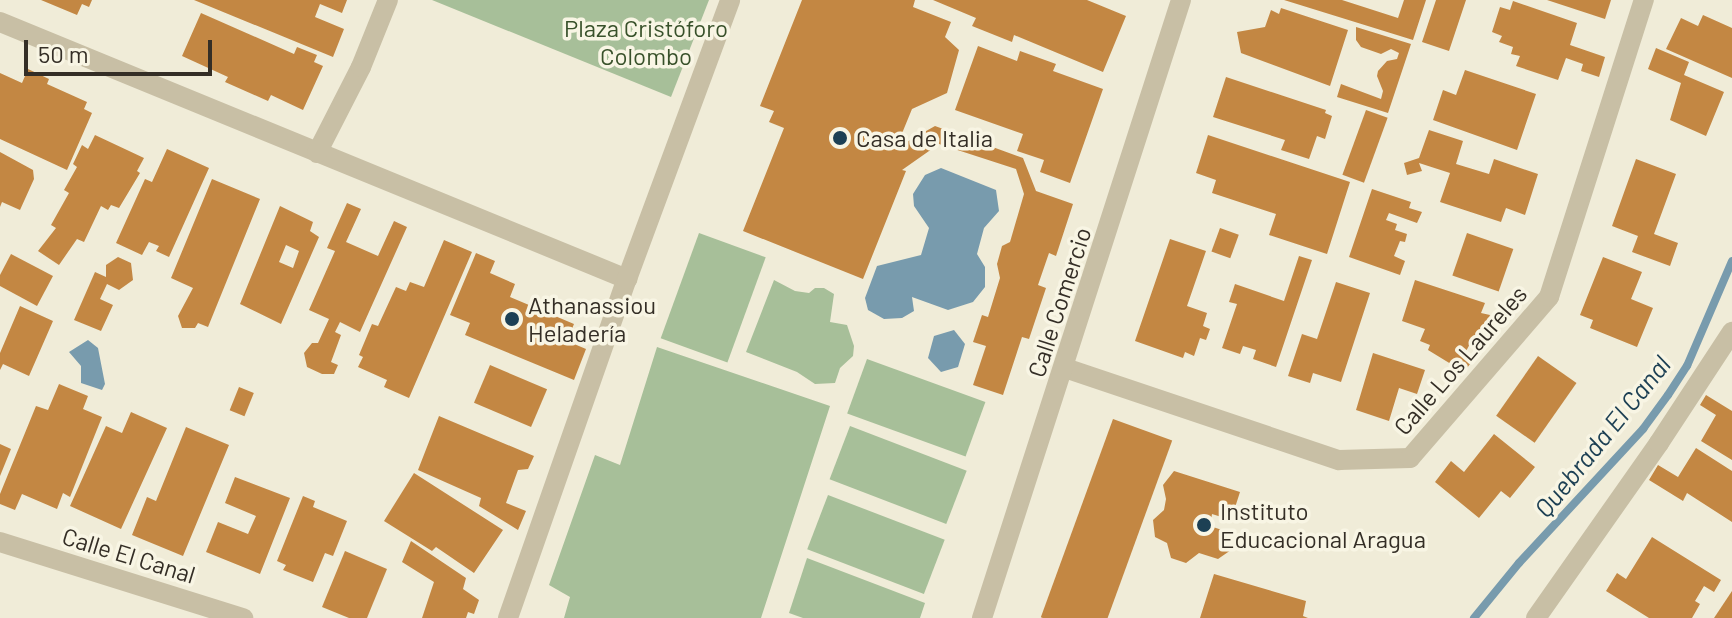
<!DOCTYPE html>
<html>
<head>
<meta charset="utf-8">
<style>
  body { margin:0 }
  #map { position:relative; width:1732px; height:618px; overflow:hidden; background:#f0ecd8; font-family:Barlow,sans-serif }
  div>[style] { position:absolute }
  .green>* { inset:0; background:#a7bf99; transform-origin:0 0 }
  .water>* { inset:0; background:#789bad }
  .stream>* { height:8px; margin:-4px; padding:0 4px; transform-origin:4px; border-radius:4px; background:#789bad }
  .building>* { inset:0; background:#c38743; transform-origin:0 0 }
  .minor>* { height:20px; margin:-10px; padding:0 10px; transform-origin:10px; border-radius:10px; background:#c8bfa5 }
  .dots>* { width:22px; height:22px; translate:-50% -50%; box-sizing:border-box; border:4px solid #f8f5e4; border-radius:50% }
  span { translate:-50% -50%; white-space:nowrap; text-align:center; line-height:1.15; -webkit-text-stroke:7px #f8f5e4; paint-order:stroke }
  .park-label { font-size:24px; color:#38512a }
  .poi-label { font-size:24px; color:#342e26 }
  .left { translate:0 -50%; text-align:left }
  .street-label { font-size:24px; color:#342e26 }
  .water-label { font-size:26px; color:#1d4054; font-style:italic }
  .scale { position:absolute; left:24px; top:40px; width:188px; height:36px; box-sizing:border-box; border:4px solid #342e26; border-top:0; padding-left:10px; font-size:24px; line-height:28px; white-space:nowrap; color:#342e26; -webkit-text-stroke:6px #f8f5e4; paint-order:stroke }
</style>
</head>
<body>
<div id="map">
  <div class="green">
    <i style="clip-path:polygon(432px 0,709px 0,671px 97px)"></i>
    <i style="left:699px;top:233px;width:71px;height:112px;rotate:20deg"></i>
    <i style="clip-path:polygon(774px 280px,795px 291px,809px 293px,815px 288px,824px 288px,834px 294px,830px 322px,847px 325px,854px 346px,853px 356px,840px 368px,835px 383px,815px 384px,797px 372px,746px 352px)"></i>
    <i style="clip-path:polygon(657px 347px,830px 406px,761px 618px,564px 618px,570px 597px,549px 585px,595px 455px,620px 465px)"></i>
    <i style="left:867px;top:359px;width:126px;height:58px;rotate:20deg"></i>
    <i style="left:850px;top:426px;width:125px;height:57px;rotate:21deg"></i>
    <i style="left:828px;top:495px;width:125px;height:58px;rotate:21deg"></i>
    <i style="clip-path:polygon(807px 558px,925px 603px,920px 618px,803px 618px,789px 613px)"></i>
  </div>
  <div class="water">
    <i style="clip-path:polygon(941px 168px,996px 190px,999px 211px,984px 228px,977px 254px,985px 267px,985px 287px,973px 302px,948px 310px,912px 297px,914px 311px,902px 318px,884px 319px,868px 310px,865px 298px,877px 266px,921px 255px,929px 228px,914px 206px,913px 194px,925px 175px)"></i>
    <i style="clip-path:polygon(954px 330px,965px 344px,958px 367px,941px 372px,928px 358px,934px 336px)"></i>
    <i style="clip-path:polygon(88px 340px,98px 348px,105px 384px,102px 390px,81px 383px,81px 366px,69px 352px)"></i>
  </div>
  <div class="stream">
    <i style="left:1474px;top:618px;width:71px;rotate:-50.7deg"></i>
    <i style="left:1519px;top:563px;width:183px;rotate:-47.2deg"></i>
    <i style="left:1643px;top:429px;width:42px;rotate:-53.7deg"></i>
    <i style="left:1668px;top:395px;width:35px;rotate:-57deg"></i>
    <i style="left:1687px;top:366px;width:114px;rotate:-66.8deg"></i>
  </div>
  <div class="building">
    <i style="clip-path:polygon(41px 0,92px 0,89px 7px,82px 4px,77px 15px)"></i>
    <i style="clip-path:polygon(194px 0,347px 0,342px 13px,320px 4px,315px 17px,344px 29px,333px 57px)"></i>
    <i style="clip-path:polygon(802px 0,915px 0,913px 7px,951px 22px,945px 37px,959px 50px,947px 93px,912px 109px,896px 148px,935px 126px,1023px 158px,1036px 191px,1073px 204px,1056px 256px,1049px 253px,1038px 285px,1046px 288px,1029px 339px,1022px 337px,1003px 395px,973px 385px,986px 346px,973px 342px,982px 315px,988px 317px,1000px 278px,997px 264px,1002px 246px,1010px 242px,1024px 194px,1016px 169px,939px 144px,902px 170px,906px 171px,863px 279px,743px 231px,784px 128px,769px 122px,774px 111px,760px 106px)"></i>
    <i style="clip-path:polygon(933px 0,1087px 0,1126px 16px,1103px 72px,1014px 35px,1012px 42px,972px 26px,976px 18px)"></i>
    <i style="clip-path:polygon(1284px 0,1342px 0,1398px 18px,1404px 0,1426px 0,1413px 40px)"></i>
    <i style="clip-path:polygon(1436px 0,1466px 0,1449px 51px,1422px 42px)"></i>
    <i style="clip-path:polygon(1547px 0,1611px 0,1605px 19px)"></i>
    <i style="clip-path:polygon(1513px 1px,1577px 23px,1570px 45px,1605px 57px,1599px 77px,1581px 71px,1583px 64px,1566px 58px,1558px 80px,1516px 66px,1520px 56px,1511px 54px,1513px 47px,1499px 42px,1502px 36px,1492px 32px,1500px 7px,1510px 10px)"></i>
    <i style="clip-path:polygon(1281px 8px,1348px 30px,1330px 86px,1241px 53px,1237px 32px,1265px 27px,1271px 10px,1279px 14px)"></i>
    <i style="clip-path:polygon(201px 13px,294px 54px,297px 47px,317px 55px,314px 62px,323px 66px,303px 110px,271px 95px,268px 101px,225px 82px,228px 77px,182px 56px)"></i>
    <i style="clip-path:polygon(1703px 15px,1732px 28px,1732px 78px,1666px 49px,1681px 18px,1698px 26px)"></i>
    <i style="clip-path:polygon(1356px 27px,1411px 44px,1388px 113px,1337px 97px,1341px 84px,1381px 99px,1383px 91px,1377px 76px,1378px 71px,1387px 61px,1397px 59px,1399px 53px,1391px 49px,1381px 54px,1361px 47px,1356px 40px)"></i>
    <i style="clip-path:polygon(978px 46px,1017px 61px,1020px 51px,1056px 64px,1053px 71px,1103px 89px,1070px 183px,1040px 172px,1044px 160px,1017px 151px,1023px 134px,955px 110px)"></i>
    <i style="clip-path:polygon(1656px 48px,1689px 62px,1684px 75px,1724px 92px,1706px 136px,1670px 120px,1681px 83px,1648px 69px)"></i>
    <i style="clip-path:polygon(28px 69px,49px 79px,47px 84px,87px 102px,84px 109px,92px 113px,67px 170px,0 139px,0 73px,22px 83px)"></i>
    <i style="clip-path:polygon(1465px 70px,1536px 94px,1517px 150px,1433px 120px,1443px 90px,1456px 95px)"></i>
    <i style="clip-path:polygon(1226px 77px,1326px 110px,1325px 113px,1332px 116px,1325px 139px,1317px 136px,1309px 159px,1281px 150px,1285px 140px,1213px 117px)"></i>
    <i style="left:1366px;top:110px;width:23px;height:69px;rotate:20deg"></i>
    <i style="clip-path:polygon(1429px 130px,1463px 141px,1456px 164px,1489px 174px,1494px 159px,1538px 174px,1525px 215px,1506px 208px,1501px 222px,1440px 202px,1450px 173px,1419px 163px,1422px 171px,1407px 175px,1404px 163px,1419px 158px)"></i>
    <i style="clip-path:polygon(95px 135px,144px 158px,137px 171px,140px 173px,119px 208px,111px 205px,108px 210px,101px 206px,84px 242px,77px 239px,59px 265px,38px 251px,56px 228px,51px 225px,69px 193px,64px 190px,77px 167px,73px 164px,82px 145px,88px 149px)"></i>
    <i style="clip-path:polygon(1208px 135px,1350px 182px,1327px 254px,1269px 235px,1276px 214px,1212px 193px,1216px 180px,1196px 173px)"></i>
    <i style="clip-path:polygon(167px 149px,209px 168px,169px 257px,156px 251px,159px 246px,149px 242px,142px 255px,116px 243px,145px 179px,152px 182px)"></i>
    <i style="clip-path:polygon(0 152px,33px 170px,34px 179px,20px 210px,2px 202px,0 207px)"></i>
    <i style="clip-path:polygon(1636px 159px,1676px 174px,1654px 234px,1678px 243px,1670px 266px,1632px 252px,1638px 236px,1612px 226px)"></i>
    <i style="clip-path:polygon(212px 179px,260px 199px,208px 327px,198px 323px,195px 328px,182px 328px,178px 316px,193px 288px,171px 278px)"></i>
    <i style="clip-path:polygon(1372px 189px,1411px 202px,1409px 208px,1422px 212px,1417px 223px,1389px 213px,1386px 220px,1397px 224px,1395px 230px,1407px 234px,1405px 242px,1400px 241px,1394px 256px,1405px 261px,1400px 275px,1349px 257px)"></i>
    <i style="clip-path:polygon(347px 203px,361px 209px,346px 242px,378px 256px,394px 221px,407px 227px,360px 332px,340px 322px,335px 332px,341px 335px,331px 362px,338px 365px,334px 374px,322px 374px,307px 367px,304px 353px,312px 343px,318px 343px,329px 319px,309px 310px,335px 251px,327px 248px)"></i>
    <i style="clip-path:polygon(evenodd,280px 206px,313px 222px,310px 231px,319px 237px,281px 324px,240px 304px,280px 206px,286px 245px,299px 251px,293px 268px,279px 262px,286px 245px)"></i>
    <i style="left:1220px;top:228px;width:20px;height:25px;rotate:20deg"></i>
    <i style="left:1467px;top:233px;width:49px;height:45px;rotate:19deg"></i>
    <i style="clip-path:polygon(1170px 239px,1206px 251px,1187px 306px,1207px 313px,1203px 326px,1210px 329px,1206px 340px,1200px 338px,1194px 356px,1185px 352px,1183px 358px,1135px 341px)"></i>
    <i style="clip-path:polygon(444px 240px,472px 252px,409px 398px,384px 387px,387px 380px,358px 367px,363px 357px,359px 355px,372px 324px,378px 326px,396px 287px,406px 291px,410px 282px,424px 287px)"></i>
    <i style="clip-path:polygon(476px 253px,495px 261px,490px 273px,515px 284px,510px 297px,574px 324px,567px 341px,586px 349px,574px 380px,465px 335px,470px 323px,450px 315px)"></i>
    <i style="clip-path:polygon(11px 254px,53px 276px,37px 306px,0 286px,0 275px)"></i>
    <i style="clip-path:polygon(1299px 256px,1312px 260px,1276px 367px,1253px 359px,1256px 350px,1243px 346px,1240px 354px,1222px 348px,1237px 304px,1229px 302px,1235px 284px,1284px 301px)"></i>
    <i style="clip-path:polygon(118px 257px,131px 263px,133px 280px,119px 290px,107px 284px,100px 299px,113px 305px,101px 331px,74px 320px,95px 272px,106px 277px,106px 265px)"></i>
    <i style="clip-path:polygon(1603px 257px,1642px 272px,1631px 299px,1653px 308px,1637px 347px,1590px 328px,1593px 320px,1580px 315px)"></i>
    <i style="clip-path:polygon(1415px 280px,1485px 303px,1481px 313px,1490px 315px,1480px 342px,1472px 340px,1464px 355px,1473px 360px,1464px 372px,1428px 350px,1430px 345px,1420px 341px,1425px 329px,1402px 321px)"></i>
    <i style="clip-path:polygon(1336px 282px,1370px 293px,1341px 382px,1313px 373px,1310px 383px,1288px 376px,1302px 334px,1317px 339px)"></i>
    <i style="clip-path:polygon(20px 306px,53px 321px,29px 376px,3px 364px,0 370px,0 353px)"></i>
    <i style="clip-path:polygon(1373px 353px,1425px 370px,1417px 394px,1399px 388px,1389px 421px,1356px 410px)"></i>
    <i style="left:1538px;top:356px;width:47px;height:73px;rotate:35deg"></i>
    <i style="left:490px;top:365px;width:62px;height:41px;rotate:23deg"></i>
    <i style="clip-path:polygon(59px 384px,88px 396px,83px 409px,102px 417px,70px 497px,63px 493px,57px 509px,22px 494px,15px 510px,0 504px,0 494px,36px 406px,48px 410px)"></i>
    <i style="left:239px;top:387px;width:16px;height:25px;rotate:22deg"></i>
    <i style="clip-path:polygon(1706px 395px,1732px 411px,1732px 460px,1701px 441px,1716px 415px,1700px 405px)"></i>
    <i style="clip-path:polygon(131px 412px,167px 428px,121px 529px,70px 506px,106px 426px,122px 433px)"></i>
    <i style="clip-path:polygon(439px 416px,534px 456px,528px 469px,518px 470px,506px 503px,526px 511px,518px 530px,479px 506px,481px 498px,418px 470px)"></i>
    <i style="left:1113px;top:419px;width:63px;height:211px;rotate:20deg"></i>
    <i style="clip-path:polygon(186px 427px,229px 445px,183px 556px,132px 535px,147px 497px,156px 501px)"></i>
    <i style="clip-path:polygon(1494px 434px,1535px 467px,1510px 498px,1501px 491px,1479px 518px,1435px 482px,1451px 461px,1464px 472px)"></i>
    <i style="clip-path:polygon(0 444px,11px 449px,0 476px)"></i>
    <i style="clip-path:polygon(1696px 448px,1732px 471px,1732px 522px,1687px 493px,1683px 501px,1649px 480px,1658px 465px,1678px 477px)"></i>
    <i style="clip-path:polygon(1174px 471px,1240px 492px,1231px 520px,1212px 514px,1210px 526px,1228px 532px,1231px 550px,1218px 559px,1199px 553px,1186px 563px,1171px 558px,1167px 543px,1155px 537px,1153px 520px,1164px 510px,1166px 499px,1163px 485px)"></i>
    <i style="clip-path:polygon(414px 473px,503px 530px,474px 573px,436px 547px,432px 551px,384px 521px)"></i>
    <i style="clip-path:polygon(235px 477px,290px 498px,260px 574px,206px 552px,218px 522px,248px 534px,256px 516px,225px 503px)"></i>
    <i style="clip-path:polygon(303px 496px,315px 501px,313px 507px,347px 521px,333px 556px,325px 553px,313px 582px,283px 570px,286px 565px,277px 561px)"></i>
    <i style="clip-path:polygon(1652px 537px,1721px 580px,1714px 592px,1704px 586px,1695px 601px,1700px 604px,1692px 618px,1649px 618px,1606px 591px,1617px 573px,1626px 579px)"></i>
    <i style="clip-path:polygon(411px 541px,466px 578px,463px 589px,479px 600px,474px 614px,468px 612px,466px 618px,422px 618px,434px 582px,402px 562px)"></i>
    <i style="clip-path:polygon(345px 551px,387px 569px,367px 618px,349px 618px,322px 607px)"></i>
    <i style="clip-path:polygon(1214px 574px,1306px 601px,1303px 616px,1308px 618px,1200px 618px)"></i>
    <i style="clip-path:polygon(1732px 591px,1732px 618px,1714px 618px)"></i>
  </div>
  <div class="minor">
    <i style="left:0;top:22px;width:678px;rotate:22.29deg"></i>
    <i style="left:317px;top:153px;width:97px;rotate:-62.9deg"></i>
    <i style="left:361px;top:67px;width:72px;rotate:-68.1deg"></i>
    <i style="left:1065px;top:368px;width:289px;rotate:18.6deg"></i>
    <i style="left:1339px;top:460px;width:71px;rotate:-1.6deg"></i>
    <i style="left:1410px;top:458px;width:213px;rotate:-49.2deg"></i>
    <i style="left:1549px;top:297px;width:312px;rotate:-72.3deg"></i>
    <i style="left:0;top:542px;width:255px;rotate:17.4deg"></i>
    <i style="left:508px;top:618px;width:359px;rotate:-70.7deg"></i>
    <i style="left:627px;top:279px;width:297px;rotate:-69.7deg"></i>
    <i style="left:982px;top:618px;width:649px;rotate:-72.15deg"></i>
    <i style="left:1536px;top:618px;width:214px;rotate:-54.9deg"></i>
    <i style="left:1659px;top:443px;width:133px;rotate:-56.7deg"></i>
  </div>
  <div class="dots">
    <i style="left:840px;top:138px;background:#1d4054"></i>
    <i style="left:512px;top:319px;background:#1d4054"></i>
    <i style="left:1204px;top:525px;background:#1d4054"></i>
  </div>
  <div class="park-label">
    <span style="left:646px;top:42px">Plaza Cristóforo<br>Colombo</span>
  </div>
  <div class="poi-label">
    <span class="left" style="left:856px;top:138px">Casa de Italia</span>
    <span class="left" style="left:528px;top:319px">Athanassiou<br>Heladería</span>
    <span class="left" style="left:1220px;top:525px">Instituto<br>Educacional Aragua</span>
  </div>
  <div class="street-label">
    <span style="left:1059px;top:302px;rotate:-72deg">Calle Comercio</span>
    <span style="left:1460px;top:360px;rotate:-49deg">Calle Los Laureles</span>
    <span style="left:129px;top:555px;rotate:17deg">Calle El Canal</span>
  </div>
  <div class="water-label">
    <span style="left:1602px;top:436px;rotate:-51deg">Quebrada El Canal</span>
  </div>
  <div class="scale">50 m</div>
</div>
</body>
</html>
